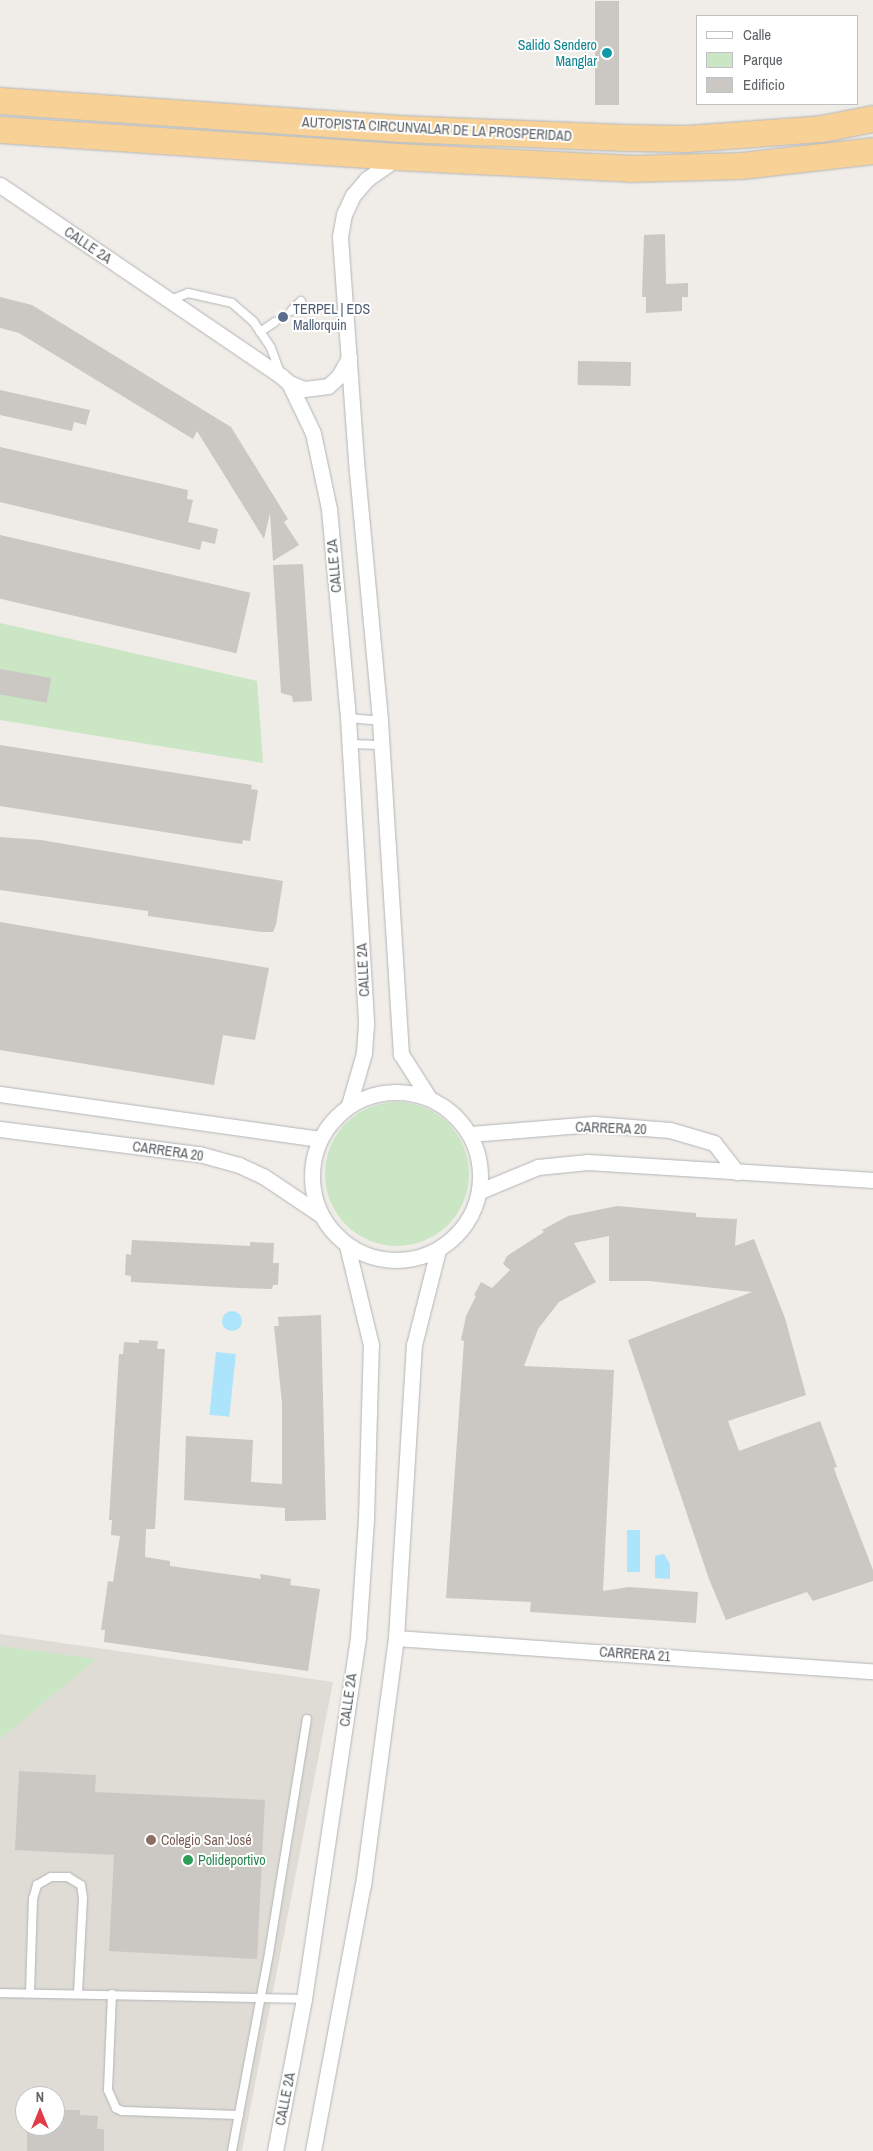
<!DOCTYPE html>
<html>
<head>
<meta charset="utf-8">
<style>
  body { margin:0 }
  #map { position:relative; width:873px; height:2151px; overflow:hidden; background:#f0ece7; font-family:"Archivo Narrow",sans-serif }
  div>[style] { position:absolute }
  .education>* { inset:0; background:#dfdcd5 }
  .green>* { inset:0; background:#cae6c5 }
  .round { border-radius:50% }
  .water>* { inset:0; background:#ace4fb; transform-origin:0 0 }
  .building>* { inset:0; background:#cbc7c3; transform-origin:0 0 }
  .roads { filter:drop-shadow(0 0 1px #b2b5b8) drop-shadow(0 0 1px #b2b5b8) }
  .lane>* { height:8px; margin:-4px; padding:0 4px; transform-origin:4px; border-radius:4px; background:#fff }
  .street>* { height:15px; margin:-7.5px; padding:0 7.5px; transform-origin:7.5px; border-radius:7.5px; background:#fff }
  .street>.ring { margin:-7.5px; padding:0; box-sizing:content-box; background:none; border:15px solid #fff; border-radius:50% }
  .highway>* { height:26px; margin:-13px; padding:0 13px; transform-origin:13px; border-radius:13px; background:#f8d196 }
  .dots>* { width:14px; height:14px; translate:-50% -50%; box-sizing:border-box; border:2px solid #fff; border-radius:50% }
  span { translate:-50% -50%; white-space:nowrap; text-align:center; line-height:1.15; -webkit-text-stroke:4px #fff; paint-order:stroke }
  .culture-label { font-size:14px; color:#0d838f }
  .right { translate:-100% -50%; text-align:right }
  .street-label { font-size:14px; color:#5e6366 }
  .service-label { font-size:14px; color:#4e5e75 }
  .left { translate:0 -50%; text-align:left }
  .education-label { font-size:14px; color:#785e54 }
  .leisure-label { font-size:14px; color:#27864d }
  .legend { position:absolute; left:696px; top:15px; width:162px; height:90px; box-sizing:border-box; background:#fff; border:1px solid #bfc1c2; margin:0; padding:6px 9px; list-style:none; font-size:15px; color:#5e6366 }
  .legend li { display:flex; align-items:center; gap:10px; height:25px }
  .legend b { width:25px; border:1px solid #bfc1c2 }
  .north { position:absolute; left:15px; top:2086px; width:50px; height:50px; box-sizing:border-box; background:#fff; border:1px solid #bfc1c2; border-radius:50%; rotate:0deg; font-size:14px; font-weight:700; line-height:20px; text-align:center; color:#5e6366 }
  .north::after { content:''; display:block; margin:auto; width:18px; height:22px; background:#e13c47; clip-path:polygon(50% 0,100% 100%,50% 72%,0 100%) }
</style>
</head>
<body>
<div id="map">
  <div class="education">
    <i style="clip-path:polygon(evenodd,0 1634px,333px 1682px,242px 2151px,0 2151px,0 1634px,25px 2096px,55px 2096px,55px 2126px,25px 2126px,25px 2096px)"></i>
  </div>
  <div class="green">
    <i style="clip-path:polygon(0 623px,257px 681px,263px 763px,0 720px)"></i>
    <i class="round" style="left:325px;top:1102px;width:144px;height:144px"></i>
    <i style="clip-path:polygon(0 1646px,96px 1659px,0 1739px)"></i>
  </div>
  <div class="water">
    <i class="round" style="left:222px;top:1311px;width:20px;height:20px"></i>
    <i style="left:216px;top:1352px;width:20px;height:63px;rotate:6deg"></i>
    <i style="left:627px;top:1530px;width:13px;height:42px"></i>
    <i style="clip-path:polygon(664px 1554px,670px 1564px,670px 1579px,655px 1578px,655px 1556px)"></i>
  </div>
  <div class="building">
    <i style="left:595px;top:1px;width:24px;height:104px"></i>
    <i style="clip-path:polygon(665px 234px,666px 284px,688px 283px,688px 297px,682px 297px,682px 311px,646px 313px,646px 297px,642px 297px,644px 235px)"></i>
    <i style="clip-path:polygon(0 297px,32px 305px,231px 427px,288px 519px,284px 522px,299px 545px,273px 561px,270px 513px,264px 539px,197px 431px,193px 439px,19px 333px,0 328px)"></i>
    <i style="left:578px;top:361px;width:53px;height:24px;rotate:1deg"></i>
    <i style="clip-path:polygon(0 390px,90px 410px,86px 425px,74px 422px,72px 431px,0 415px)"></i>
    <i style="clip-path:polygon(0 447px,188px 490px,187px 499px,193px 500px,188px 522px,218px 529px,215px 544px,202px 541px,200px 550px,0 502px)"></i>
    <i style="left:0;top:535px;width:257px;height:62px;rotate:13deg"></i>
    <i style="clip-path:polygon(303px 564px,312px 701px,293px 702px,292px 696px,281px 693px,273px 565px)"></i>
    <i style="left:0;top:669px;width:52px;height:25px;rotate:10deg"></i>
    <i style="clip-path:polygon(0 745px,252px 785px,251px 789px,258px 790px,250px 841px,243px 840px,242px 844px,227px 842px,0 806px)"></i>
    <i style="clip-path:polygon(0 837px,41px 840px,283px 881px,276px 925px,273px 932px,262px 932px,148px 916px,148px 911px,0 890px)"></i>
    <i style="clip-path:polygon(0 922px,269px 968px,255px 1040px,223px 1035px,214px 1085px,0 1050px)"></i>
    <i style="clip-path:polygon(617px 1206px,696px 1213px,696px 1217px,737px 1219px,735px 1246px,754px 1239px,785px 1318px,806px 1395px,728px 1421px,739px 1451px,820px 1421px,837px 1467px,834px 1468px,837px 1477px,873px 1570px,873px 1581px,813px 1601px,807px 1592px,726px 1620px,709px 1579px,628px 1340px,752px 1292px,649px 1281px,609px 1281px,609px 1236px,574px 1243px,596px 1282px,559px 1302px,538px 1329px,524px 1366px,614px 1370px,603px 1591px,629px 1587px,698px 1592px,696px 1623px,530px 1612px,531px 1602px,446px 1598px,464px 1341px,461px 1340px,466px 1316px,476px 1296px,474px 1295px,481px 1282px,492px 1288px,510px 1270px,503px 1264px,507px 1256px,544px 1232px,542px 1230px,568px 1216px)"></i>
    <i style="clip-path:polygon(132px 1240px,250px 1246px,250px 1242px,274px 1243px,273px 1263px,279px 1263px,278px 1285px,273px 1285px,272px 1289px,239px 1288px,131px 1282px,131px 1276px,125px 1275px,126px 1254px,131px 1255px)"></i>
    <i style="clip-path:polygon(321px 1315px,326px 1520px,285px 1521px,285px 1508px,184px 1500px,186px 1436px,253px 1440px,251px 1482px,282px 1484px,282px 1403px,274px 1326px,279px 1326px,278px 1317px)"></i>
    <i style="clip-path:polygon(139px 1340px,158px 1341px,157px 1349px,165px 1349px,155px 1529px,146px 1529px,145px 1557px,170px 1561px,170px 1566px,261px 1579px,260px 1574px,291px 1579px,290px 1585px,320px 1589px,308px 1671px,104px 1642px,105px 1630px,101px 1630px,108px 1581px,113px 1582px,120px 1536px,111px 1535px,112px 1520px,109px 1520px,119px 1354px,123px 1354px,124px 1342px,139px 1343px)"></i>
    <i style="clip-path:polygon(19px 1771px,96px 1775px,95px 1792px,265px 1800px,257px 1959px,109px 1951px,114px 1855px,15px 1850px)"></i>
    <i style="clip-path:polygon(56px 2110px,80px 2110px,80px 2115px,98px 2116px,97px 2129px,104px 2129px,104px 2151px,27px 2151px,27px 2126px,55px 2126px)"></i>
  </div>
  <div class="roads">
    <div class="lane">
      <i style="left:170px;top:300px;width:19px;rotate:-21deg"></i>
      <i style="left:188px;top:293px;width:45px;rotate:12.8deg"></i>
      <i style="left:232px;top:303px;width:28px;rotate:41deg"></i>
      <i style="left:253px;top:321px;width:32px;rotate:56deg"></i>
      <i style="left:271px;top:348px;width:27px;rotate:70deg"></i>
      <i style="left:291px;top:311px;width:14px;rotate:-45deg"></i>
      <i style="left:260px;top:332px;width:18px;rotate:-34deg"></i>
      <i style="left:348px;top:718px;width:32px;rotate:5deg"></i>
      <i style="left:349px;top:744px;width:32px;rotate:2deg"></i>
      <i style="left:0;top:1993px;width:304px;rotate:1.1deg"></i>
      <i style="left:30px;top:1993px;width:94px;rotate:-88.2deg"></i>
      <i style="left:33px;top:1899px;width:15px;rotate:-74deg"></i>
      <i style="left:37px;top:1885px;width:16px;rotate:-30deg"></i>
      <i style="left:51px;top:1877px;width:17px"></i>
      <i style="left:68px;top:1877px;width:15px;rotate:32deg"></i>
      <i style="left:81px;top:1885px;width:13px;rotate:81deg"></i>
      <i style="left:83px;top:1898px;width:96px;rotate:93deg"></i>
      <i style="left:112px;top:1994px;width:96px;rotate:92.4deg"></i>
      <i style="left:108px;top:2090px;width:20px;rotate:66deg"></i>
      <i style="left:116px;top:2108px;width:7px;rotate:27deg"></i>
      <i style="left:122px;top:2111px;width:117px;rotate:2deg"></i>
      <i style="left:232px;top:2151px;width:201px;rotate:-79.4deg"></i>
      <i style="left:269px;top:1953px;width:237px;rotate:-80.8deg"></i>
    </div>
    <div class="street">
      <i style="left:397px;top:158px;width:37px;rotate:145deg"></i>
      <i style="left:367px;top:179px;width:21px;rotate:131deg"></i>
      <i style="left:353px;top:195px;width:21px;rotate:115deg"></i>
      <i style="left:344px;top:214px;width:23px;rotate:100deg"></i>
      <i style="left:340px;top:237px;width:225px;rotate:85.9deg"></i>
      <i style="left:356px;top:461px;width:261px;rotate:84.7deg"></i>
      <i style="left:380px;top:721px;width:334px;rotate:86.4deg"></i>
      <i style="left:401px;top:1054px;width:52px;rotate:57.5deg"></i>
      <i style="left:0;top:185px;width:340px;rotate:34.2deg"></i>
      <i style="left:281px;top:376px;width:11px;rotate:41deg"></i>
      <i style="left:289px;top:383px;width:55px;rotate:64.4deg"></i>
      <i style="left:313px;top:433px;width:78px;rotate:78.1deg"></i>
      <i style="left:329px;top:509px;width:210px;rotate:84.8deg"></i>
      <i style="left:348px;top:718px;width:307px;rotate:86.6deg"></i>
      <i style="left:366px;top:1024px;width:29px;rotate:94deg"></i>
      <i style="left:364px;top:1053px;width:54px;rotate:106.1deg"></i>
      <i style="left:289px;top:383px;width:16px;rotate:22deg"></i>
      <i style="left:304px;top:389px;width:24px;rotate:-7deg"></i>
      <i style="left:328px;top:386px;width:15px;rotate:-42deg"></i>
      <i style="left:339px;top:376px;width:21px;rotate:-61deg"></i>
      <i class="ring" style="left:312px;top:1092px;width:153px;height:153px"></i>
      <i style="left:0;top:1094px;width:323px;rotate:8deg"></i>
      <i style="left:0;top:1129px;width:201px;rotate:7.2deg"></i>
      <i style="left:199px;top:1154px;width:41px;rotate:15.4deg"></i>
      <i style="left:239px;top:1165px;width:26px;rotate:25deg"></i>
      <i style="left:263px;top:1176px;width:70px;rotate:33.9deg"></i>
      <i style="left:470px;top:1134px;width:124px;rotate:-4.6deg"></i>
      <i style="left:594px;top:1124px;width:76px;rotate:4.5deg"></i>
      <i style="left:670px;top:1130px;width:46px;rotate:16.5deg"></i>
      <i style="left:714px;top:1143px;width:37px;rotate:52deg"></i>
      <i style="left:480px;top:1191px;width:63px;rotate:-22.5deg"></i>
      <i style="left:538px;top:1167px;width:50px;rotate:-5.7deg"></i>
      <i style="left:588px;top:1162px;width:286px;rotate:3.6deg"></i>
      <i style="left:396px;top:1638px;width:478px;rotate:4deg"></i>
      <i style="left:275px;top:2151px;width:155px;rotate:-79.2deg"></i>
      <i style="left:304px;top:1999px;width:366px;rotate:-81.5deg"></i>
      <i style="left:358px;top:1637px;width:118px;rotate:-86.1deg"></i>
      <i style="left:366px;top:1519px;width:174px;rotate:-88.4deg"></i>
      <i style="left:371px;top:1345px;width:102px;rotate:-103.6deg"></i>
      <i style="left:313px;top:2151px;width:271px;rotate:-79.4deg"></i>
      <i style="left:363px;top:1885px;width:249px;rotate:-82.4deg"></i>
      <i style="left:396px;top:1638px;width:294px;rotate:-86.5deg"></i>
      <i style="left:414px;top:1345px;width:98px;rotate:-75.8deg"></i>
    </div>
    <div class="highway">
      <i style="left:0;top:101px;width:402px;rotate:4deg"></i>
      <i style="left:401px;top:129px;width:224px;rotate:2.3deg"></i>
      <i style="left:625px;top:138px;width:62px;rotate:0.9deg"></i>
      <i style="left:687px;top:139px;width:135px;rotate:-4.2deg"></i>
      <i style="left:822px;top:129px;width:52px;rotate:-11.1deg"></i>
      <i style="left:0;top:130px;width:398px;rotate:3.9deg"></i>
      <i style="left:397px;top:157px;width:234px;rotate:2.9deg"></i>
      <i style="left:631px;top:169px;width:111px;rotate:-1.5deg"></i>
      <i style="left:742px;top:166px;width:132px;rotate:-6.5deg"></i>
    </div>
  </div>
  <div class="dots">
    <i style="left:607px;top:53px;background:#0f9aa8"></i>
    <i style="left:283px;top:317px;background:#5c6f8a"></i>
    <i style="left:151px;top:1840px;background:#8d6e63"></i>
    <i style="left:188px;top:1860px;background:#2e9e5b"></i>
  </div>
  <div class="culture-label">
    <span class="right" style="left:597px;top:53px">Salido Sendero<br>Manglar</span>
  </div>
  <div class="street-label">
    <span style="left:437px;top:129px;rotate:3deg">AUTOPISTA CIRCUNVALAR DE LA PROSPERIDAD</span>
    <span style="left:88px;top:245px;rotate:34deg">CALLE 2A</span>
    <span style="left:334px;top:566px;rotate:-95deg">CALLE 2A</span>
    <span style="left:363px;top:970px;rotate:-93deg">CALLE 2A</span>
    <span style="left:611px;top:1128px;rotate:2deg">CARRERA 20</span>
    <span style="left:168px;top:1151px;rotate:8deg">CARRERA 20</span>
    <span style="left:635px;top:1654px;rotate:4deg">CARRERA 21</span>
    <span style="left:348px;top:1700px;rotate:-82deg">CALLE 2A</span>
    <span style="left:285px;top:2099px;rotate:-79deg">CALLE 2A</span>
  </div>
  <div class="service-label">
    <span class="left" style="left:293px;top:317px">TERPEL | EDS<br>Mallorquin</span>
  </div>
  <div class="education-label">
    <span class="left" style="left:161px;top:1840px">Colegio San José</span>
  </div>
  <div class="leisure-label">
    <span class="left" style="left:198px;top:1860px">Polideportivo</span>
  </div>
  <ul class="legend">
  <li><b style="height:6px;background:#fff"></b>Calle</li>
  <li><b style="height:14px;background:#cae6c5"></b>Parque</li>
  <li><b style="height:14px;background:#cbc7c3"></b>Edificio</li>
  </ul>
  <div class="north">N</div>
</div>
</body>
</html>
